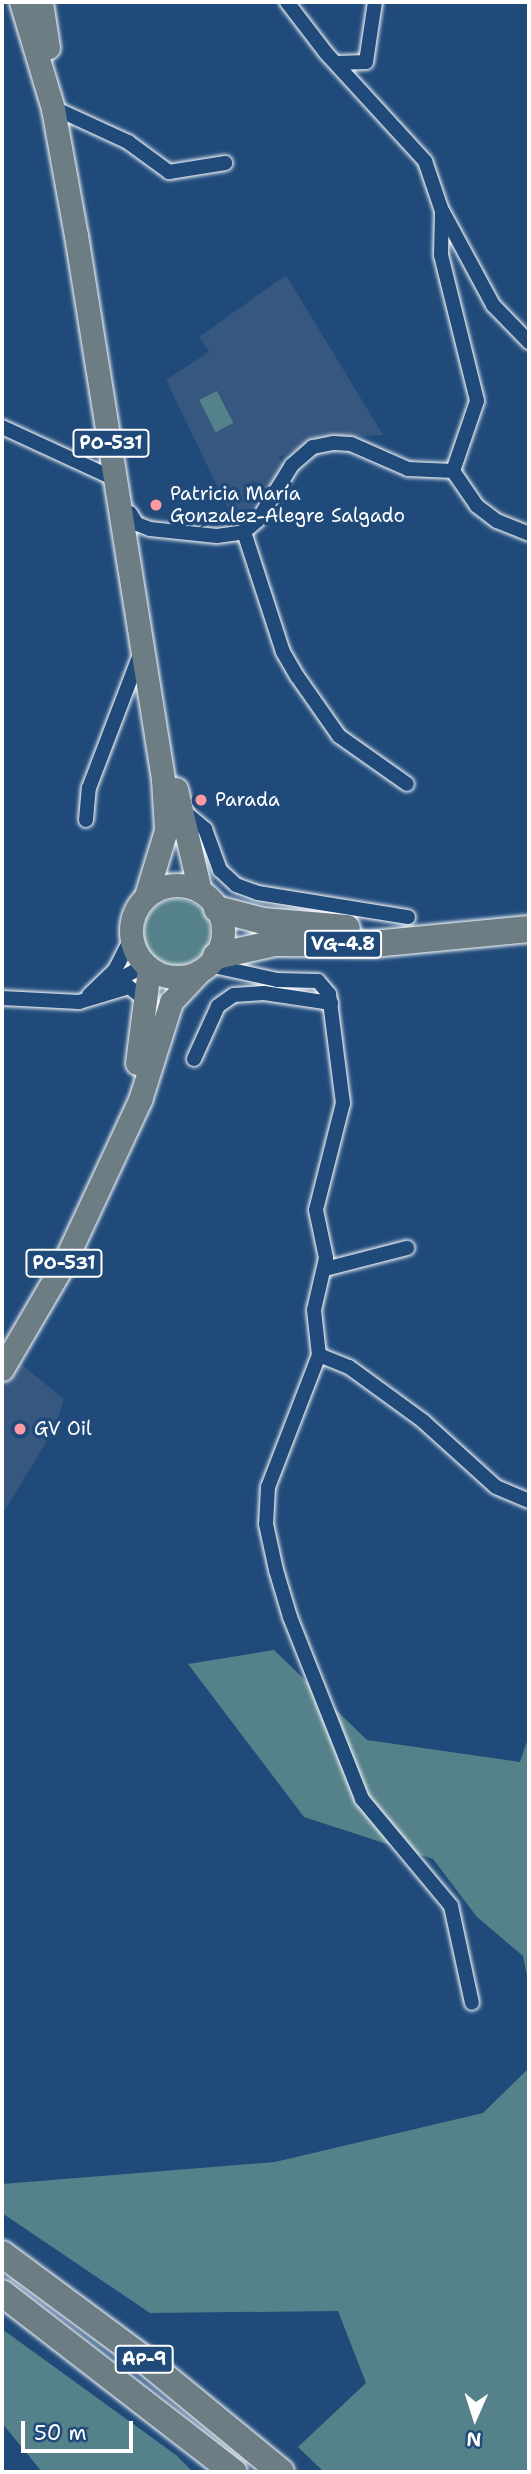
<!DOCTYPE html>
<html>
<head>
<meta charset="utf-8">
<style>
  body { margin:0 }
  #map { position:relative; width:531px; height:2474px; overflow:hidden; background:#1f4a7a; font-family:"Shantell Sans",sans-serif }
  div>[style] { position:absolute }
  .built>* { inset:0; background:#36577f }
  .green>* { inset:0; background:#55818a; transform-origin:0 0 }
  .round { border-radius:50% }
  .roads { filter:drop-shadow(0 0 2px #fff) drop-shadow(0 0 2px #fff) }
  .street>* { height:14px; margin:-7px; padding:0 7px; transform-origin:7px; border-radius:7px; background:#1f4a7a }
  .primary>* { height:23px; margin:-11.5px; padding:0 11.5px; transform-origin:11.5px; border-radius:11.5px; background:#6d7d84 }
  .primary>.ring { margin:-11.5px; padding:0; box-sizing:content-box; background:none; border:23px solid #6d7d84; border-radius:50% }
  .highway>* { height:26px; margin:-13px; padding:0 13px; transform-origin:13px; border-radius:13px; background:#6d7d84 }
  .dots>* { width:19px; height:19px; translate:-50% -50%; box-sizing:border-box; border:4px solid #1f4a7a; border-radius:50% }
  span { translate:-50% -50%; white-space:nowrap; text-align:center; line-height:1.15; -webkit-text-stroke:7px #1f4a7a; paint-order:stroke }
  .shield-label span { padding:2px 5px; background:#1f4a7a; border:2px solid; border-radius:5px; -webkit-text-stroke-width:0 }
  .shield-label { font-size:18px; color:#fff; font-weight:700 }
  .poi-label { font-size:19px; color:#fff }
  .left { translate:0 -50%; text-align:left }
  .frame { position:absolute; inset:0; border:4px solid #fff; pointer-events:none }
  .north { position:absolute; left:440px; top:2383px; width:70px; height:70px; -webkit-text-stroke:5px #1f4a7a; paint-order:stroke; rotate:183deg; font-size:19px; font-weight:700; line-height:28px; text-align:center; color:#fff }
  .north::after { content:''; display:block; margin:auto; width:24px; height:32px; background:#fff; clip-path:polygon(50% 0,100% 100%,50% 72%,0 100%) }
  .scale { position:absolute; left:21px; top:2421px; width:112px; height:32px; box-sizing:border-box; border:4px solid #fff; border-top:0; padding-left:9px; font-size:21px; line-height:24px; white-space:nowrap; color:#fff; -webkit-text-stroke:5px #1f4a7a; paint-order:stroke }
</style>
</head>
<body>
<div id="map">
  <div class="built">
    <i style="clip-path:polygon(286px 275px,383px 435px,327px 438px,279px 457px,283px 465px,269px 491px,235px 523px,166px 380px,209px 352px,199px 337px)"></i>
    <i style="clip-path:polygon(2px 1349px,64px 1399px,55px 1428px,2px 1515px)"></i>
  </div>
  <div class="green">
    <i style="left:217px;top:391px;width:36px;height:20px;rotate:63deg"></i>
    <i class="round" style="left:144px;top:899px;width:66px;height:66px"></i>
    <i style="clip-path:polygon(274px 1650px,367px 1740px,520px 1762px,529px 1735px,529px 1986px,523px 1956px,477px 1917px,433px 1859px,304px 1817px,188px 1664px)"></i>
    <i style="clip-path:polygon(529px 2068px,529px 2472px,324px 2472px,298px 2447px,366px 2383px,338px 2311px,150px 2313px,2px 2213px,2px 2184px,275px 2162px,483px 2113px)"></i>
    <i style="clip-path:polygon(2px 2329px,176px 2455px,193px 2472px,42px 2472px,2px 2423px)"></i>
  </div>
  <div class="roads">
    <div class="street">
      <i style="left:287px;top:2px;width:64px;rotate:52.6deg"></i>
      <i style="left:326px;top:53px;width:147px;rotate:47.5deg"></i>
      <i style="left:425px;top:161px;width:53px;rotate:71.2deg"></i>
      <i style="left:442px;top:211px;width:44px;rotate:91.3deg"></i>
      <i style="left:441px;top:255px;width:150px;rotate:76.1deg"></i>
      <i style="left:477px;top:401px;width:74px;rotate:108.9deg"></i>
      <i style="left:453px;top:471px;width:42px;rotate:55.6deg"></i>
      <i style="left:477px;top:506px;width:25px;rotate:37deg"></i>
      <i style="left:497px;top:521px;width:35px;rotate:22deg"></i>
      <i style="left:337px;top:63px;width:29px;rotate:-2deg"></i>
      <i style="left:366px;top:62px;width:61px;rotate:-81.5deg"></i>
      <i style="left:63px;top:112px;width:72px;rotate:24.8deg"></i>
      <i style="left:128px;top:142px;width:51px;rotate:36.2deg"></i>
      <i style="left:169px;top:172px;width:57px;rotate:-9.1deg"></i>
      <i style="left:443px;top:212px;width:106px;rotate:61.7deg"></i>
      <i style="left:493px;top:305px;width:52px;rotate:45.8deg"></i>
      <i style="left:2px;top:427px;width:127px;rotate:24.7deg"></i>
      <i style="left:130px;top:513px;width:13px;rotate:58deg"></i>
      <i style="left:137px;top:524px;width:14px;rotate:21deg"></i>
      <i style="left:150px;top:529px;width:67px;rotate:6deg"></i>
      <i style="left:217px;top:536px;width:27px;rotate:-8deg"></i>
      <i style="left:244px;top:532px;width:18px;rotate:-41deg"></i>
      <i style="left:258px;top:520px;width:65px;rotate:-58.3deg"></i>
      <i style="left:292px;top:465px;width:28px;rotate:-41deg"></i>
      <i style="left:313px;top:447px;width:21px;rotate:-11deg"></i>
      <i style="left:334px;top:443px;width:17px;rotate:3deg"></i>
      <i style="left:351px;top:444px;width:62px;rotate:23.7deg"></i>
      <i style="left:408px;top:469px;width:45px;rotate:2.5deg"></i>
      <i style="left:244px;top:532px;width:126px;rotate:72deg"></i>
      <i style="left:283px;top:652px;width:28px;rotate:60deg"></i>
      <i style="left:297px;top:676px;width:73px;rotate:55deg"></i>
      <i style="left:339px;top:736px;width:83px;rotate:35.2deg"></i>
      <i style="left:180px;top:808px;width:33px;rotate:40deg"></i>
      <i style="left:205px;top:829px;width:44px;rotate:69.9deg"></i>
      <i style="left:220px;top:870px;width:22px;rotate:43deg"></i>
      <i style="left:236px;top:885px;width:23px;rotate:20deg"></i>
      <i style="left:258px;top:893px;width:152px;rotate:9.1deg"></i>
      <i style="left:86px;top:820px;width:32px;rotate:-85deg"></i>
      <i style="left:89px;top:788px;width:149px;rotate:-69.1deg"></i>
      <i style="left:209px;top:965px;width:70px;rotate:12.4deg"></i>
      <i style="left:277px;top:980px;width:41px;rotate:1.4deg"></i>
      <i style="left:318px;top:981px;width:17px;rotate:50deg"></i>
      <i style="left:329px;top:994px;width:110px;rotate:82.7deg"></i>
      <i style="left:343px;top:1103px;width:110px;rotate:104.2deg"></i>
      <i style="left:316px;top:1210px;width:49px;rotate:78.2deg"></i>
      <i style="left:326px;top:1258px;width:53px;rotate:103deg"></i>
      <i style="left:314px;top:1310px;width:45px;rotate:83.7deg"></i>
      <i style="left:319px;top:1355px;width:32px;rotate:22deg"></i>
      <i style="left:349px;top:1367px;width:92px;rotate:36.1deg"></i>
      <i style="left:423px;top:1421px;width:98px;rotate:42.1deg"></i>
      <i style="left:496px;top:1487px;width:36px;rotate:23deg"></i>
      <i style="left:111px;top:991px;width:12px;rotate:-59deg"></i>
      <i style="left:117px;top:981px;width:32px;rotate:-30deg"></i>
      <i style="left:89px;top:995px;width:36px;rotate:-44deg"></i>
      <i style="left:115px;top:970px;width:36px;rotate:-63deg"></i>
      <i style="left:2px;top:998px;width:77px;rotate:3deg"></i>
      <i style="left:79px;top:1002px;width:52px;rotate:-16.7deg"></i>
      <i style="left:129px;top:987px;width:23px;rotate:38deg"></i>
      <i style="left:194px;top:1059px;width:58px;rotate:-65.6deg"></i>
      <i style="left:218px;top:1006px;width:19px;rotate:-35deg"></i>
      <i style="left:234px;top:995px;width:30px;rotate:-4deg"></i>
      <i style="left:264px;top:993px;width:68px;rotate:8.5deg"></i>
      <i style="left:325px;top:1269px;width:85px;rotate:-14.4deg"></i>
      <i style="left:319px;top:1355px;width:142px;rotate:111.1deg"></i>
      <i style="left:268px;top:1487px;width:37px;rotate:93deg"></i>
      <i style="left:266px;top:1524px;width:47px;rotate:77.7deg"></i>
      <i style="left:276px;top:1570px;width:49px;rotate:73.4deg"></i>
      <i style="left:290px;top:1617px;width:196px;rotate:68.4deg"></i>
      <i style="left:362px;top:1799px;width:139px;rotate:50.2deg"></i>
      <i style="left:451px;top:1906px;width:99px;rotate:77.8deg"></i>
    </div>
    <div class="primary">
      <i style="left:21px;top:2px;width:112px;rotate:73.3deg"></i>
      <i style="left:53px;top:109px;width:128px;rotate:79.7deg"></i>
      <i style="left:76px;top:235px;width:551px;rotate:80.91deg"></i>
      <i style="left:163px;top:779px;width:51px;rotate:86.6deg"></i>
      <i style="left:166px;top:830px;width:69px;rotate:106.9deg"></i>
      <i style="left:41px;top:2px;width:46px;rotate:81.2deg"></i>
      <i style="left:176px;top:789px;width:105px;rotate:76.8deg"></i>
      <i class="ring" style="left:131px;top:885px;width:69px;height:69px"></i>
      <i style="left:137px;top:1063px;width:95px;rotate:-82.7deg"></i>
      <i style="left:2px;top:1369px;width:123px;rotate:-59.7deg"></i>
      <i style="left:64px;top:1263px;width:180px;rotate:-65deg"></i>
      <i style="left:140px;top:1100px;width:103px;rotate:-72.4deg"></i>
      <i style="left:171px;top:1002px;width:41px;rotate:-47deg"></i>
    </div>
    <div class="highway">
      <i style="left:217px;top:909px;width:48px;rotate:14.6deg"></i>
      <i style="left:263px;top:921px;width:84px;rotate:4.8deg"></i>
      <i style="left:216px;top:956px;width:60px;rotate:-12.4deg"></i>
      <i style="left:275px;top:943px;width:98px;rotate:0.6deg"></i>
      <i style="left:373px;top:944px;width:157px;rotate:-5.5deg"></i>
      <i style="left:2px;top:2254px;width:173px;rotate:36.5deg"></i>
      <i style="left:141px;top:2357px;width:181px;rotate:39.4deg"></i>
      <i style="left:2px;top:2293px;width:293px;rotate:37.7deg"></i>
    </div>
  </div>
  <div class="dots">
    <i style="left:156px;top:505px;background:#ff9aa2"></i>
    <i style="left:201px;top:800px;background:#ff9aa2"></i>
    <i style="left:20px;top:1429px;background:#ff9aa2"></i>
  </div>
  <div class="shield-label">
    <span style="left:111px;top:443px">PO-531</span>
    <span style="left:343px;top:944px">VG-4.8</span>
    <span style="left:64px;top:1263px">PO-531</span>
    <span style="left:144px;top:2359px">AP-9</span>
  </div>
  <div class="poi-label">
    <span class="left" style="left:170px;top:505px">Patricia María<br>Gonzalez-Alegre Salgado</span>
    <span class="left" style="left:215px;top:800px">Parada</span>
    <span class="left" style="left:34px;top:1429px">GV Oil</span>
  </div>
  <div class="frame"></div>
  <div class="north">N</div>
  <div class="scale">50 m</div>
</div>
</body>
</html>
